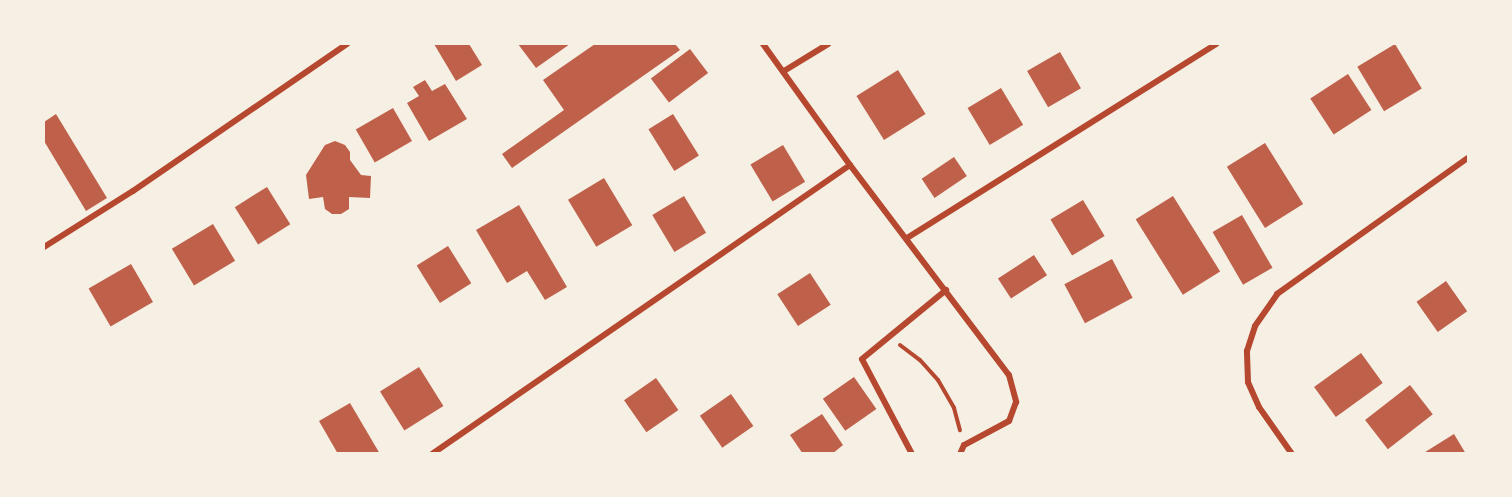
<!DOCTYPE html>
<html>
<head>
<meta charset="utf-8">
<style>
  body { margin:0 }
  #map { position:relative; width:1512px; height:497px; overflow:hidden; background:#f6efe4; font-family:"Libre Baskerville",serif }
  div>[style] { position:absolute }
  .building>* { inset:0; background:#bf614a; transform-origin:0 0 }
  .path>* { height:4px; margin:-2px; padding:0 2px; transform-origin:2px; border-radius:2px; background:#b5482f }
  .minor>* { height:6px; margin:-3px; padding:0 3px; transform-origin:3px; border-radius:3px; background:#b5482f }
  span { translate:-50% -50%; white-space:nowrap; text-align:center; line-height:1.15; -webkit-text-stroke:6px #f6efe4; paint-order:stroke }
  .frame { position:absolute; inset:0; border:45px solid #f6efe4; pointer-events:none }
</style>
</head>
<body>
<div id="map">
  <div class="building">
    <i style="clip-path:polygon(434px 44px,469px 44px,482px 65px,456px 81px)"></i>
    <i style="clip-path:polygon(518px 44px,570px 44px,536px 68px)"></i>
    <i style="clip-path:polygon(595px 44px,675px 44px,680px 50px,512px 168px,502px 154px,564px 110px,543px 80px)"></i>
    <i style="left:1395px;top:44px;width:52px;height:44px;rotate:59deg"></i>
    <i style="left:690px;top:49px;width:30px;height:49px;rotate:53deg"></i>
    <i style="left:1060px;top:52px;width:42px;height:38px;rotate:60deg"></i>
    <i style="left:898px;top:70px;width:52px;height:49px;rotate:58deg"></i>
    <i style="left:1348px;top:74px;width:43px;height:45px;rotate:57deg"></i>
    <i style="clip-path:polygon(425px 80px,432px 91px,445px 84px,467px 119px,429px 141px,407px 103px,419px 96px,413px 87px)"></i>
    <i style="left:1001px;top:88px;width:43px;height:39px;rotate:59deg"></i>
    <i style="left:393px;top:108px;width:38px;height:43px;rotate:60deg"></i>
    <i style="clip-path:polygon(56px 114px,107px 198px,86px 211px,44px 141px,44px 122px)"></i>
    <i style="left:673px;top:114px;width:49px;height:29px;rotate:58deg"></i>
    <i style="clip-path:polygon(335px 141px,345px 145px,350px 152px,350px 160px,361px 175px,371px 176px,370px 198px,349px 197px,349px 209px,341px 214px,332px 214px,325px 209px,323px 197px,309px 199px,306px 175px,325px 145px)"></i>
    <i style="left:1265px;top:143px;width:72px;height:45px;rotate:58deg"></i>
    <i style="left:783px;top:145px;width:43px;height:38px;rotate:59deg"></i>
    <i style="left:954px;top:157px;width:23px;height:39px;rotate:56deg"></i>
    <i style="left:604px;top:178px;width:55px;height:42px;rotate:59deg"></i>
    <i style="left:267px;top:187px;width:44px;height:38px;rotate:58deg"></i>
    <i style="left:684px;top:196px;width:43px;height:37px;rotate:59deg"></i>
    <i style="left:1173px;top:196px;width:89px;height:44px;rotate:58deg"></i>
    <i style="left:1083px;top:200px;width:42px;height:38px;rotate:59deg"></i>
    <i style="clip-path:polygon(519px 205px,567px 287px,545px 300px,527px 271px,507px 283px,476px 230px)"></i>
    <i style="left:1242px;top:215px;width:61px;height:34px;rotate:60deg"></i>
    <i style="left:213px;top:224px;width:43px;height:48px;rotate:59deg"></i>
    <i style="left:448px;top:246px;width:44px;height:37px;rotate:58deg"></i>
    <i style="left:1034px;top:255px;width:24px;height:43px;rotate:57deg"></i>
    <i style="left:1112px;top:259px;width:44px;height:54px;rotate:62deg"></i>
    <i style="left:131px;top:264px;width:44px;height:49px;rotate:60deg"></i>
    <i style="left:810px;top:273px;width:38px;height:39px;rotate:57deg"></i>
    <i style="left:1446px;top:281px;width:37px;height:36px;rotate:55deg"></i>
    <i style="left:1361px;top:353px;width:37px;height:58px;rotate:54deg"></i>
    <i style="left:419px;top:367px;width:46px;height:46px;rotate:58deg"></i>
    <i style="left:854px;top:377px;width:39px;height:38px;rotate:55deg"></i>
    <i style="left:656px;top:378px;width:39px;height:39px;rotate:55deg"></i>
    <i style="left:1410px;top:385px;width:37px;height:57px;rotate:52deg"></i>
    <i style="left:731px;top:394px;width:39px;height:38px;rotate:55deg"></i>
    <i style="clip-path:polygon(350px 403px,380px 454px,338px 454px,319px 421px)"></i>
    <i style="clip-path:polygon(822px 414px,843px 445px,832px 454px,803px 454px,790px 435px)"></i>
    <i style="clip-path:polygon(1454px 434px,1466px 454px,1422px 454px)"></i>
  </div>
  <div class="path">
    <i style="left:900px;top:345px;width:25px;rotate:37deg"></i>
    <i style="left:920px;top:360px;width:27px;rotate:48deg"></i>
    <i style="left:938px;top:380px;width:32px;rotate:60deg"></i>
    <i style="left:954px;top:408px;width:23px;rotate:75deg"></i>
  </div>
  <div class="minor">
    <i style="left:763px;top:44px;width:149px;rotate:54.3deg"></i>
    <i style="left:850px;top:165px;width:263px;rotate:52.9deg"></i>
    <i style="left:1009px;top:375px;width:28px;rotate:75deg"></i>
    <i style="left:1016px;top:402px;width:20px;rotate:110deg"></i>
    <i style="left:1009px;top:421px;width:51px;rotate:151.9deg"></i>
    <i style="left:964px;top:445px;width:10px;rotate:114deg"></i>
    <i style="left:784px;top:71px;width:52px;rotate:-31.5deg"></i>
    <i style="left:907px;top:238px;width:365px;rotate:-32.1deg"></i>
    <i style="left:44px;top:247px;width:105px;rotate:-32.2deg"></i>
    <i style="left:133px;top:191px;width:260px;rotate:-34.5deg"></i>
    <i style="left:432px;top:454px;width:508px;rotate:-34.66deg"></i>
    <i style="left:912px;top:454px;width:107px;rotate:-117.8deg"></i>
    <i style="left:862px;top:359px;width:109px;rotate:-39.4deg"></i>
    <i style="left:1292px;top:454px;width:57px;rotate:-125.1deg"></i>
    <i style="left:1259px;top:407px;width:27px;rotate:-114deg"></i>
    <i style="left:1248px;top:382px;width:31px;rotate:-92deg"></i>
    <i style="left:1247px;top:351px;width:26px;rotate:-72deg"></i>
    <i style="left:1255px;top:326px;width:39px;rotate:-55deg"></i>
    <i style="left:1277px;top:294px;width:234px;rotate:-35.5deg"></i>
  </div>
  <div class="frame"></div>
</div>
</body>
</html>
